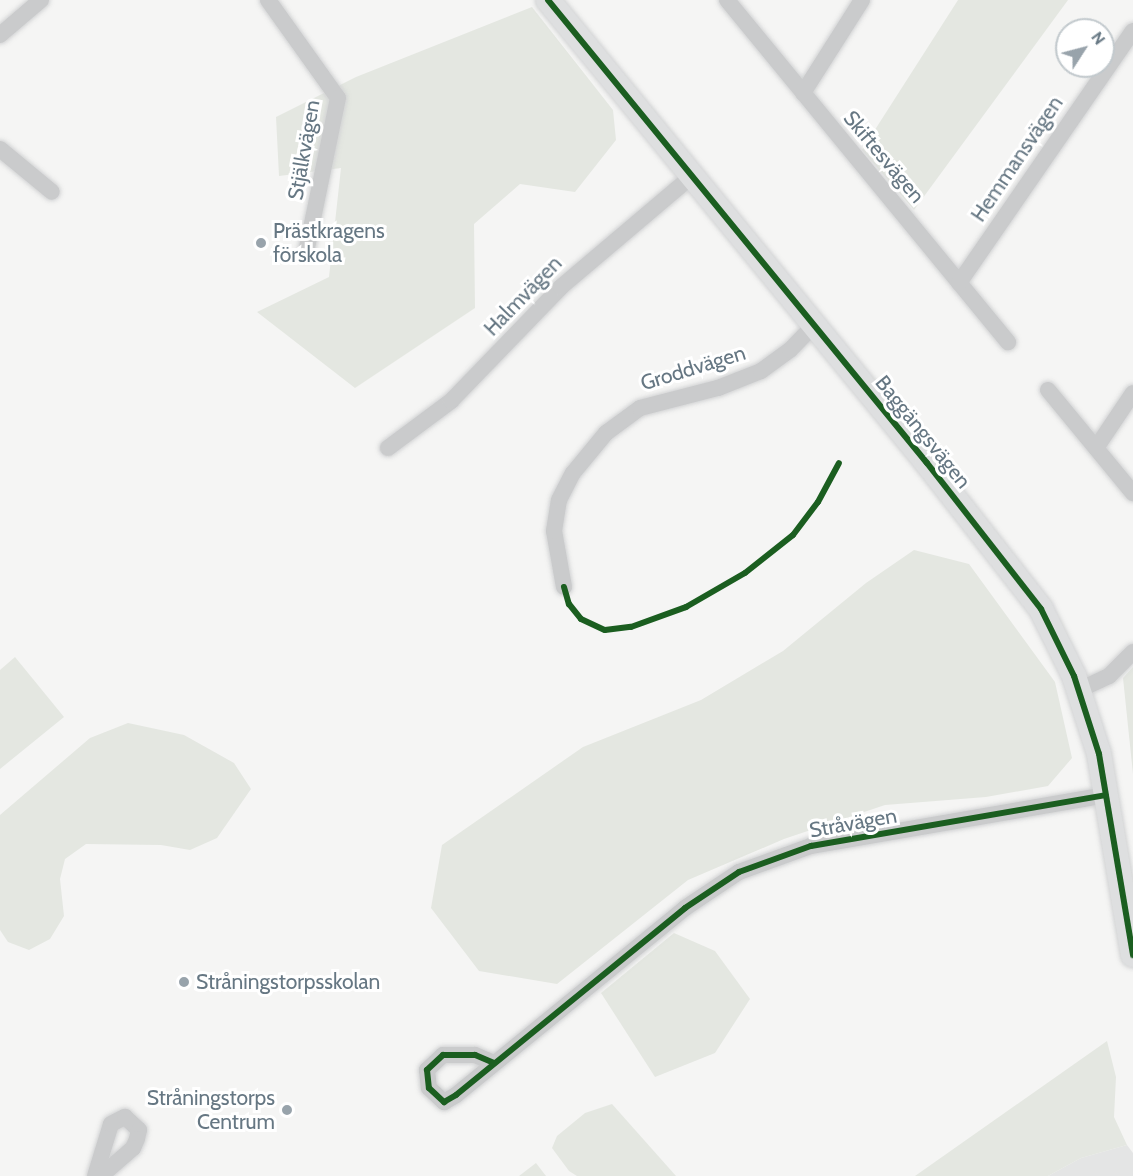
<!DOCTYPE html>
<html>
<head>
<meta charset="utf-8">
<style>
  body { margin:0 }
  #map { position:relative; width:1133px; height:1176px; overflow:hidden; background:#f5f5f4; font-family:Cabin,sans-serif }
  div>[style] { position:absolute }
  .built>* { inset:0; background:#e4e5e5 }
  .green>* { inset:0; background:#e4e7e1 }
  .roads { filter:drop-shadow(0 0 2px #d2d3d4) drop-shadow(0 0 2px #d2d3d4) }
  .street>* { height:16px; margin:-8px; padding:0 8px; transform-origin:8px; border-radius:8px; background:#cacbcc }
  .secondary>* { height:24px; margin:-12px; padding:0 12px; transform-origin:12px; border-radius:12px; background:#dedfe0 }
  .cycleway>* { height:6px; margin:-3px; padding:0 3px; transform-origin:3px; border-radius:3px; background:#1b5e20 }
  .dots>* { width:16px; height:16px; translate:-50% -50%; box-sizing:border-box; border:3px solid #fff; border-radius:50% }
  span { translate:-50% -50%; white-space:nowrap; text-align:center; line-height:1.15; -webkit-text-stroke:6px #fff; paint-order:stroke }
  .street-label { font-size:21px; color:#667783 }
  .poi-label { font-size:21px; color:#667783 }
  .left { translate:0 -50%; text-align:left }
  .right { translate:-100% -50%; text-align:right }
  .north { position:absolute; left:1055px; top:18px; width:60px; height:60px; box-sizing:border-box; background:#fff; border:2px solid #c2c9cd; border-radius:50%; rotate:54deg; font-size:16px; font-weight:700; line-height:24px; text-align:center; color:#667783 }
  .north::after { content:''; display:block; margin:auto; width:21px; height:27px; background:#98a3ab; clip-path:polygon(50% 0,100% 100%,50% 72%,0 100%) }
</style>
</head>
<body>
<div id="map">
  <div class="built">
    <i style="clip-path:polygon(1127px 1145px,1133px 1153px,1133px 1176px,1048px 1176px,1081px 1158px)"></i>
  </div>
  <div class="green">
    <i style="clip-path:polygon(958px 0,1068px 0,914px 210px,862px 150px)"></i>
    <i style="clip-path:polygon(532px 7px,613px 110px,616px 140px,575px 192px,520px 184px,474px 224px,475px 308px,355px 388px,257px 312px,329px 277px,341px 168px,279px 176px,276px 117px,356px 77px)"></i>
    <i style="clip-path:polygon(914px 550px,969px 564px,1055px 682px,1072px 758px,1048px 786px,986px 797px,885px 805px,784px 839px,688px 880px,557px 984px,479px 971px,431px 908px,442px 845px,583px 747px,701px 700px,783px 651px,866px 583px)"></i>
    <i style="clip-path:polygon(15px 657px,64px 717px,0 769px,0 670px)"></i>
    <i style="clip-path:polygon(1133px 667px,1133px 774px,1123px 678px)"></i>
    <i style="clip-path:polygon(128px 723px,184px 735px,234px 763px,251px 789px,217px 838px,190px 850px,161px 845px,86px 844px,65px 859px,60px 879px,64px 916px,50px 939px,29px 950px,8px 942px,0 930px,0 815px,90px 738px)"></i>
    <i style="clip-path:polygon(674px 933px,715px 951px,750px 999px,715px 1053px,655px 1077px,601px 993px)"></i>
    <i style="clip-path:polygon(1107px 1041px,1116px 1077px,1114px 1117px,1127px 1145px,1081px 1158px,1048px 1176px,915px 1176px)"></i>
    <i style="clip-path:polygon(612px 1104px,676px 1176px,577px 1176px,569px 1171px,552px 1148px,557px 1136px,585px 1113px)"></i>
    <i style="clip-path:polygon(536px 1163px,546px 1176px,519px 1176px)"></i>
  </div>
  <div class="roads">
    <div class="street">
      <i style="left:268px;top:0;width:120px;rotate:54.5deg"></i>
      <i style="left:338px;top:98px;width:158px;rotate:101.7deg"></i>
      <i style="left:727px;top:0;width:443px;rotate:50.6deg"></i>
      <i style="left:0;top:35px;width:54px;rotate:-40.5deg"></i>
      <i style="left:803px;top:93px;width:110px;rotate:-57.6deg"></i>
      <i style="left:0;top:149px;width:67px;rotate:39.6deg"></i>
      <i style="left:959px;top:283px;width:306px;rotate:-55.4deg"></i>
      <i style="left:1048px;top:390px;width:134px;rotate:50.5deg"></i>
      <i style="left:388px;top:448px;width:79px;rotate:-36.7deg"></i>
      <i style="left:451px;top:401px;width:158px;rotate:-46deg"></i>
      <i style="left:561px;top:287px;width:172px;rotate:-40.3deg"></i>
      <i style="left:1096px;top:448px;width:66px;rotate:-56.1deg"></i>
      <i style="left:564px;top:587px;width:57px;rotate:-100.1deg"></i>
      <i style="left:554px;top:531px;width:31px;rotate:-81deg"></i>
      <i style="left:559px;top:500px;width:30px;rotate:-63deg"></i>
      <i style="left:573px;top:473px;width:52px;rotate:-50.5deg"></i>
      <i style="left:606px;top:433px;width:42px;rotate:-36.3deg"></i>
      <i style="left:640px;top:408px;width:81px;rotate:-14.4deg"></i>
      <i style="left:718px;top:388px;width:46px;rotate:-21.6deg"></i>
      <i style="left:761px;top:371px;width:36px;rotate:-36deg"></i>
      <i style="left:790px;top:350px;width:35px;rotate:-46deg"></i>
      <i style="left:1079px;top:690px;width:33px;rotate:-25deg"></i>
      <i style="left:1109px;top:676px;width:34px;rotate:-45deg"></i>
      <i style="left:494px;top:1063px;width:21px;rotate:-157deg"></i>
      <i style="left:475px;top:1055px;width:32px;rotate:180deg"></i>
      <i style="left:443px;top:1055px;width:22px;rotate:137deg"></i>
      <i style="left:427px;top:1070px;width:18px;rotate:84deg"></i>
      <i style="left:429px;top:1088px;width:21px;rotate:43deg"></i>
      <i style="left:444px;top:1102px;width:14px;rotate:-30deg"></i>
      <i style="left:456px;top:1095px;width:296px;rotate:-39.2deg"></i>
      <i style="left:685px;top:908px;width:65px;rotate:-33.7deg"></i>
      <i style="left:739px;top:872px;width:77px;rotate:-19.9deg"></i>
      <i style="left:811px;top:846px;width:299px;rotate:-9.8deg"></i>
      <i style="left:95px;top:1176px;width:54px;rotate:-72.9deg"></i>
      <i style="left:111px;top:1124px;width:16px;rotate:-27deg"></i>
      <i style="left:125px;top:1117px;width:19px;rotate:43deg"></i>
      <i style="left:139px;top:1130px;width:9px;rotate:103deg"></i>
      <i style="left:137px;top:1139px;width:10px;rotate:114deg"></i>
      <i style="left:133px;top:1148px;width:43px;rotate:138.8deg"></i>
    </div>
    <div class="secondary">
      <i style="left:548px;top:0;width:598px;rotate:50.7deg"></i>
      <i style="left:927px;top:463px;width:185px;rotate:52deg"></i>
      <i style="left:1041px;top:609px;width:75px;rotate:63.8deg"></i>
      <i style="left:1074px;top:676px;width:82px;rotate:72.2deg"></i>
      <i style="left:1099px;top:754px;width:204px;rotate:80.4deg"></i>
    </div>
  </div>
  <div class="cycleway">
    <i style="left:548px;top:0;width:598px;rotate:50.7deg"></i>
    <i style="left:927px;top:463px;width:185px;rotate:52deg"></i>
    <i style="left:1041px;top:609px;width:75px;rotate:63.8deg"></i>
    <i style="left:1074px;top:676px;width:82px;rotate:72.2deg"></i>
    <i style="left:1099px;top:754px;width:204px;rotate:80.4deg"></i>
    <i style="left:564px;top:587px;width:18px;rotate:74deg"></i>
    <i style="left:569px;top:604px;width:19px;rotate:51deg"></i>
    <i style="left:581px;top:619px;width:26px;rotate:25deg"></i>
    <i style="left:605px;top:630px;width:26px;rotate:-7deg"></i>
    <i style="left:631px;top:627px;width:59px;rotate:-20deg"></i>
    <i style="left:686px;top:607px;width:68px;rotate:-30deg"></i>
    <i style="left:745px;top:573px;width:61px;rotate:-38.4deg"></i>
    <i style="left:793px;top:535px;width:41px;rotate:-52.9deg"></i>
    <i style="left:818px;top:502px;width:44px;rotate:-61.7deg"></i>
    <i style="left:494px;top:1063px;width:21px;rotate:-157deg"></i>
    <i style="left:475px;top:1055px;width:32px;rotate:180deg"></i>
    <i style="left:443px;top:1055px;width:22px;rotate:137deg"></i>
    <i style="left:427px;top:1070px;width:18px;rotate:84deg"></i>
    <i style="left:429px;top:1088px;width:21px;rotate:43deg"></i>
    <i style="left:444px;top:1102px;width:14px;rotate:-30deg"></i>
    <i style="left:456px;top:1095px;width:296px;rotate:-39.2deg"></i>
    <i style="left:685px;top:908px;width:65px;rotate:-33.7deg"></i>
    <i style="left:739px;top:872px;width:77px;rotate:-19.9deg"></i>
    <i style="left:811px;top:846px;width:299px;rotate:-9.8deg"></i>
  </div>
  <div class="dots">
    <i style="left:261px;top:243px;background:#98a3ab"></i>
    <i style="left:184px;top:982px;background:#98a3ab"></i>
    <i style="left:287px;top:1110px;background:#98a3ab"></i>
  </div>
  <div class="street-label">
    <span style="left:304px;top:150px;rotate:-80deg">Stjälkvägen</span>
    <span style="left:884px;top:157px;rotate:50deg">Skiftesvägen</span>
    <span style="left:1017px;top:159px;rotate:-56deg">Hemmansvägen</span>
    <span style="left:523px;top:296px;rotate:-46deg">Halmvägen</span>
    <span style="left:693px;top:368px;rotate:-17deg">Groddvägen</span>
    <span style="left:923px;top:432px;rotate:51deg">Baggängsvägen</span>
    <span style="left:853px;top:823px;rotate:-10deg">Stråvägen</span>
  </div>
  <div class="poi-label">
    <span class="left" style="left:273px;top:243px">Prästkragens<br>förskola</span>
    <span class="left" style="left:196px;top:982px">Stråningstorpsskolan</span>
    <span class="right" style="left:275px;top:1110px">Stråningstorps<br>Centrum</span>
  </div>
  <div class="north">N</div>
</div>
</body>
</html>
